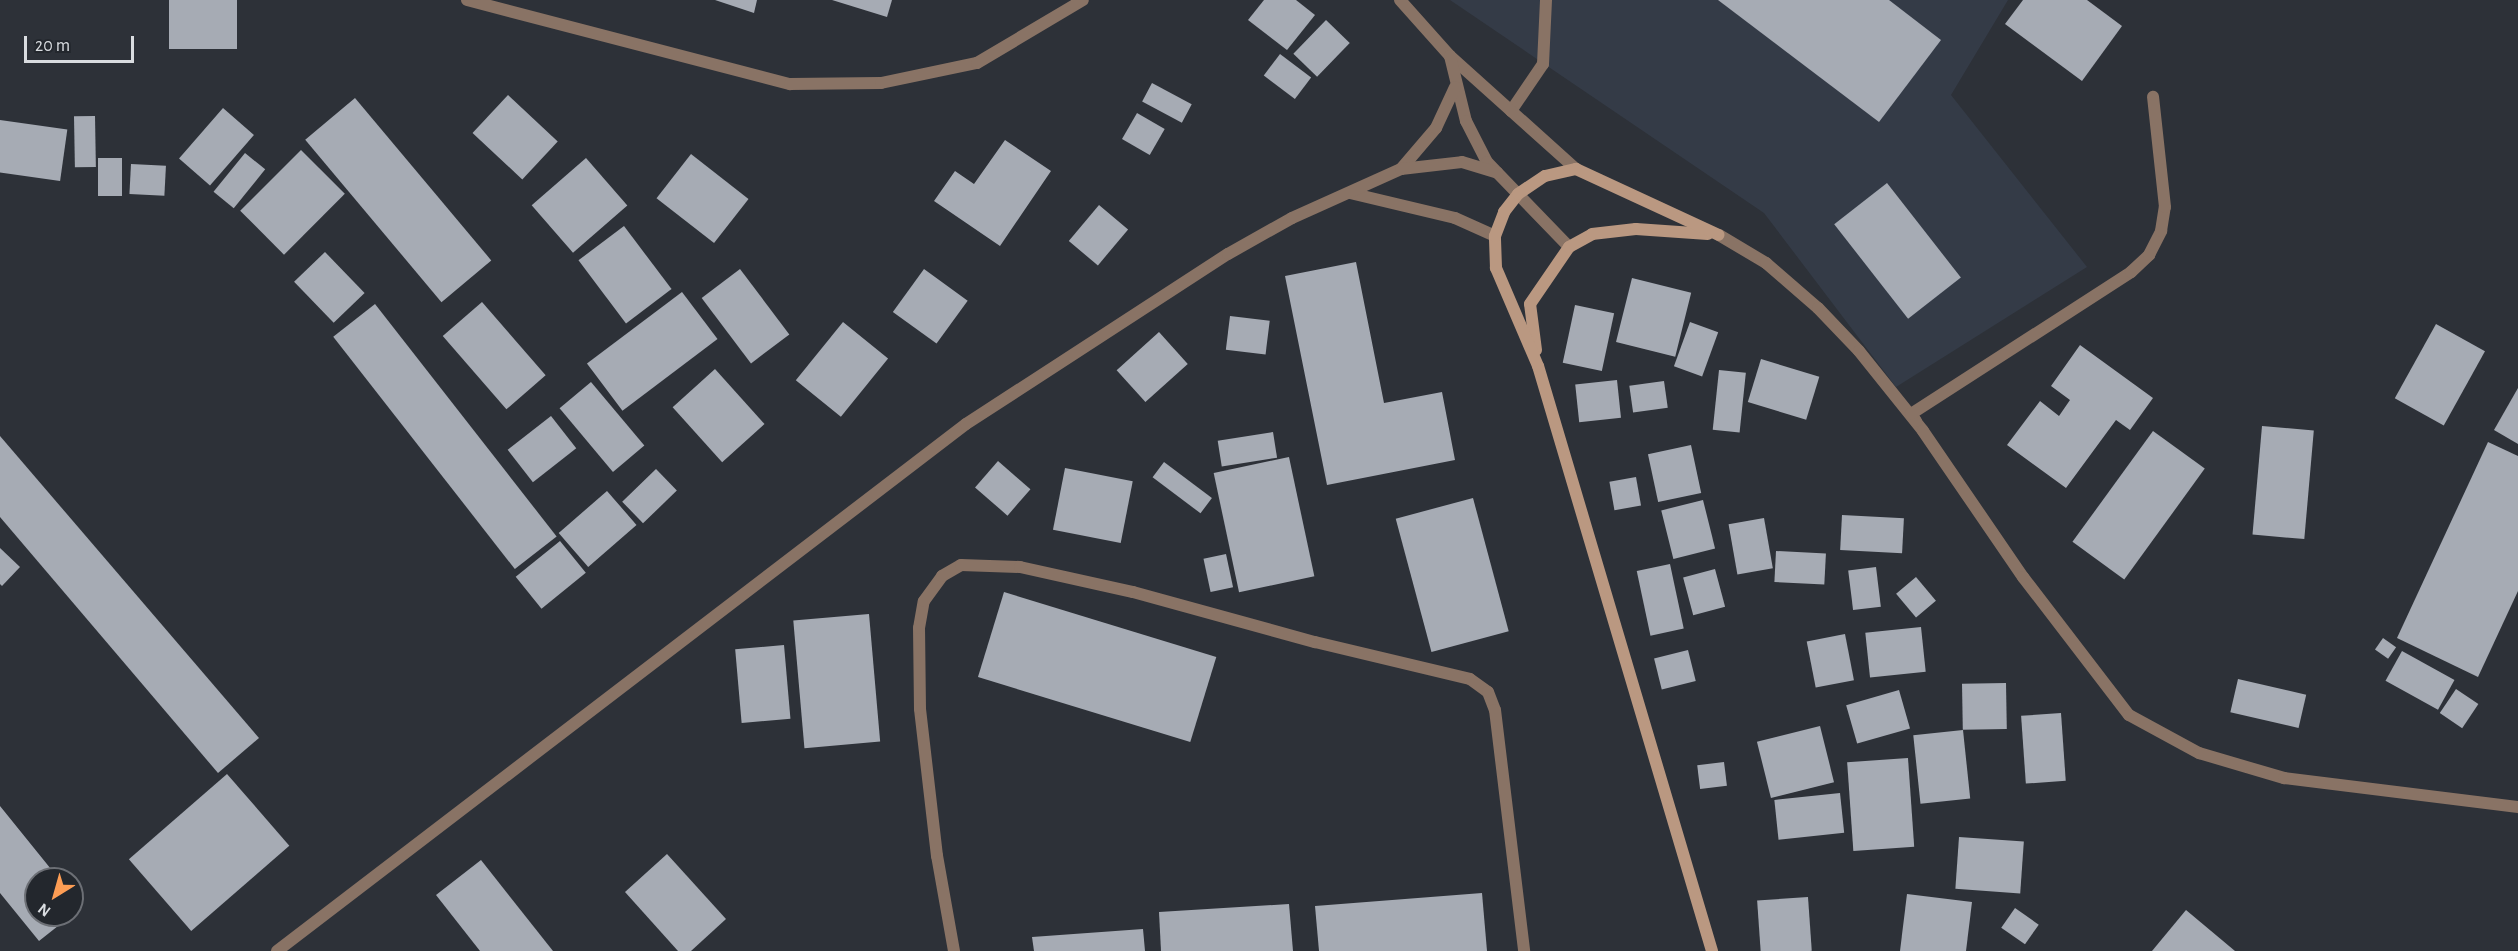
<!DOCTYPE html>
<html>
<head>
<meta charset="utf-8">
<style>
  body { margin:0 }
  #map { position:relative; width:2518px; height:951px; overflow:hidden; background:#2d3138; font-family:"Alegreya Sans",sans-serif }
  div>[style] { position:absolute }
  .built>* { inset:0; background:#343b47 }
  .building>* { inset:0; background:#a6abb4; transform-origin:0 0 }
  .lane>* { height:12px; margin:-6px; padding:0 6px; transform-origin:6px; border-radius:6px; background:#897365 }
  .street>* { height:12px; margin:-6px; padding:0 6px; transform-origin:6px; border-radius:6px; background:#897365 }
  .secondary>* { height:12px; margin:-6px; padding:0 6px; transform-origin:6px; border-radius:6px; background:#ba9881 }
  span { translate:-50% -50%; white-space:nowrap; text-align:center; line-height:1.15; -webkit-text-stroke:6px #23272d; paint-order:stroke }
  .north { position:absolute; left:24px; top:867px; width:60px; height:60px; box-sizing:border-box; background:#23272d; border:2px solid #6c6f75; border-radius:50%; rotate:217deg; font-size:16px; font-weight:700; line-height:24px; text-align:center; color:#d9dce0 }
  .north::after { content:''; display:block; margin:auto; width:21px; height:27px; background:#fd9d54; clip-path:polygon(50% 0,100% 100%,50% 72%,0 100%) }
  .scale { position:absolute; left:24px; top:36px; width:110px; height:27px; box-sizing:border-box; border:3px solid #d9dce0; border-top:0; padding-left:8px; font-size:18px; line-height:21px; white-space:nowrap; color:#d9dce0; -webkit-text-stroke:4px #23272d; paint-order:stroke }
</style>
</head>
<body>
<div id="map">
  <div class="built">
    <i style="clip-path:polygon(1450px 0,2008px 0,1951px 95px,2087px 267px,1896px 387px,1764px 213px)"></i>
  </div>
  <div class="building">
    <i style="left:169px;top:0;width:68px;height:49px"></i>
    <i style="clip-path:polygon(715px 0,757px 0,754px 13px)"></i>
    <i style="clip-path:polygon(832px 0,892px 0,887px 17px)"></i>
    <i style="clip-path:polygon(1264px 0,1296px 0,1315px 15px,1287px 50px,1248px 20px)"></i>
    <i style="clip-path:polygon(1718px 0,1889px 0,1941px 40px,1879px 122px)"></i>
    <i style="clip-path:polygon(2023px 0,2087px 0,2122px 26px,2082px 81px,2005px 24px)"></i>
    <i style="left:1326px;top:20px;width:33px;height:47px;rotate:44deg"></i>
    <i style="left:1280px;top:54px;width:39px;height:27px;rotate:37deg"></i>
    <i style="left:1152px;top:83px;width:45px;height:21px;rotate:28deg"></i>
    <i style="left:508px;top:95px;width:68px;height:52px;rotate:43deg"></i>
    <i style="left:355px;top:98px;width:212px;height:65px;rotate:50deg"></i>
    <i style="left:223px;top:108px;width:41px;height:67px;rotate:41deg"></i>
    <i style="left:1137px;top:113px;width:32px;height:30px;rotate:30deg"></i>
    <i style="left:95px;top:116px;width:51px;height:21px;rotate:89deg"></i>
    <i style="left:0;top:120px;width:68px;height:52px;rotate:8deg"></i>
    <i style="clip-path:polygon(1005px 140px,1051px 171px,1000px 246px,934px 201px,955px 171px,974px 184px)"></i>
    <i style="left:301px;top:150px;width:62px;height:86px;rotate:45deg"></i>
    <i style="left:245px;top:153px;width:26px;height:50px;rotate:39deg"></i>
    <i style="left:691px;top:154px;width:73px;height:56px;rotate:38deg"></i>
    <i style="left:98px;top:158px;width:24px;height:38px"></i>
    <i style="left:586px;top:158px;width:63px;height:72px;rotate:49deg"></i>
    <i style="left:131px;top:164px;width:35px;height:30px;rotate:3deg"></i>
    <i style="left:1887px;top:183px;width:120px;height:67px;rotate:52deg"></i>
    <i style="left:1099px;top:205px;width:38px;height:47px;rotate:40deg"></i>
    <i style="left:624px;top:226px;width:79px;height:57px;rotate:53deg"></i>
    <i style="left:325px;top:252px;width:57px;height:43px;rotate:46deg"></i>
    <i style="clip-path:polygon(1356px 262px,1384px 403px,1442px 392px,1455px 460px,1327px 485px,1285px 276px)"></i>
    <i style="left:740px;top:269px;width:82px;height:48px;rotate:53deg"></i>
    <i style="left:924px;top:269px;width:54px;height:53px;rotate:36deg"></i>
    <i style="left:1632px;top:278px;width:61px;height:66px;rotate:14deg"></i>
    <i style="left:682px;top:292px;width:59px;height:119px;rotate:53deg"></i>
    <i style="left:482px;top:302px;width:97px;height:52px;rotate:49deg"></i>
    <i style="left:375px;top:304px;width:295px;height:53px;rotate:52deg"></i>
    <i style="left:1575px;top:305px;width:40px;height:59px;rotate:12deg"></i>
    <i style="left:1230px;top:316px;width:40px;height:34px;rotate:7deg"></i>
    <i style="left:843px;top:322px;width:58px;height:75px;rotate:39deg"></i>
    <i style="left:1690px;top:322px;width:30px;height:47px;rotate:20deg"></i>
    <i style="left:2436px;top:324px;width:56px;height:85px;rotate:29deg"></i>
    <i style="left:1159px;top:332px;width:43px;height:57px;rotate:48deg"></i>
    <i style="clip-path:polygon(2080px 345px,2153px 398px,2130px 430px,2116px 420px,2066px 488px,2007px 445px,2040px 401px,2059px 416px,2070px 400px,2051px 386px)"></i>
    <i style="left:1761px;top:359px;width:61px;height:45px;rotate:17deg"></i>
    <i style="left:715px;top:369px;width:74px;height:57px;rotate:48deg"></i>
    <i style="left:1719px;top:370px;width:27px;height:60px;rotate:6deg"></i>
    <i style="left:1617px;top:380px;width:38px;height:42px;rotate:84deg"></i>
    <i style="left:1664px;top:381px;width:27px;height:35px;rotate:82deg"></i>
    <i style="left:591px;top:382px;width:83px;height:41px;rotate:50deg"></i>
    <i style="clip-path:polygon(2518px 388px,2518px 444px,2494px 430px)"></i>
    <i style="left:551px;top:416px;width:41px;height:55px;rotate:52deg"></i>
    <i style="left:2262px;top:426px;width:52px;height:109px;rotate:5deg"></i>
    <i style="left:2153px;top:431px;width:64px;height:137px;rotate:36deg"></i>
    <i style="left:1273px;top:432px;width:26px;height:56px;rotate:81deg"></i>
    <i style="clip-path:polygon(0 436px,259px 738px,218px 773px,0 517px)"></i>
    <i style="clip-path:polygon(2488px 442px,2518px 456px,2518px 591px,2478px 677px,2397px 638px)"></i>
    <i style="left:1691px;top:445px;width:49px;height:44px;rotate:78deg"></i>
    <i style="left:1289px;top:457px;width:122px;height:77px;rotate:78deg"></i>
    <i style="left:998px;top:461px;width:43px;height:35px;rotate:41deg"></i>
    <i style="left:1164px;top:462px;width:60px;height:19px;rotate:37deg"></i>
    <i style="left:1065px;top:468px;width:69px;height:63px;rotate:11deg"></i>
    <i style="left:656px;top:469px;width:30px;height:47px;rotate:46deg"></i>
    <i style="left:1636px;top:477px;width:29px;height:27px;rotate:80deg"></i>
    <i style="left:607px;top:491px;width:45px;height:64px;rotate:49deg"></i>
    <i style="left:1473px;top:498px;width:138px;height:80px;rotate:75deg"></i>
    <i style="left:1703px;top:500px;width:50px;height:43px;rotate:76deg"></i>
    <i style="left:1842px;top:515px;width:62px;height:35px;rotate:3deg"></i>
    <i style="left:1764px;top:518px;width:51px;height:36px;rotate:80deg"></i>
    <i style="left:560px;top:541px;width:41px;height:57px;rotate:51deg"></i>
    <i style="clip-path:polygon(0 548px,20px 567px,2px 586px,0 584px)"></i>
    <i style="left:1776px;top:551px;width:50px;height:31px;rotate:3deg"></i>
    <i style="left:1226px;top:554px;width:34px;height:23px;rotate:78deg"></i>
    <i style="left:1670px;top:564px;width:66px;height:34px;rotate:78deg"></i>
    <i style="left:1876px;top:567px;width:40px;height:28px;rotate:83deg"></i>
    <i style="left:1715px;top:569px;width:39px;height:33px;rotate:75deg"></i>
    <i style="left:1916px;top:577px;width:31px;height:26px;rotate:50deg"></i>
    <i style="left:1004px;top:592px;width:222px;height:89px;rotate:17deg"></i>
    <i style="left:869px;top:614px;width:128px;height:76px;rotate:85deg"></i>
    <i style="left:1921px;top:627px;width:45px;height:56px;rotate:84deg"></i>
    <i style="left:1845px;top:634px;width:47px;height:39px;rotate:79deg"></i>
    <i style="left:2383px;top:638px;width:16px;height:14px;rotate:35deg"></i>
    <i style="left:784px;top:645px;width:74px;height:49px;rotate:85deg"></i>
    <i style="left:1688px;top:650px;width:32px;height:35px;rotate:76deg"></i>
    <i style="left:2402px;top:651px;width:60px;height:34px;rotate:29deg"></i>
    <i style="left:2238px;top:679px;width:70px;height:34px;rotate:13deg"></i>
    <i style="left:2006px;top:683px;width:46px;height:44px;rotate:89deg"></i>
    <i style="left:2456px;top:689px;width:27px;height:29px;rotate:34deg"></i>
    <i style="left:1899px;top:690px;width:40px;height:55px;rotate:74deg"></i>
    <i style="left:2061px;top:713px;width:68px;height:40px;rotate:86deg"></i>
    <i style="left:1820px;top:726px;width:58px;height:65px;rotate:76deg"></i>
    <i style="left:1963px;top:730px;width:69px;height:50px;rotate:84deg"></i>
    <i style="left:1908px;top:758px;width:89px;height:61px;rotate:86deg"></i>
    <i style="left:1724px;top:762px;width:24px;height:27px;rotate:83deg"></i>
    <i style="left:227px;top:774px;width:95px;height:130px;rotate:49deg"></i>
    <i style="left:1840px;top:793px;width:40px;height:66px;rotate:84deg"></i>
    <i style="clip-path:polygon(0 806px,59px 879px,36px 879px,36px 915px,72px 915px,72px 895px,82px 907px,39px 941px,0 893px)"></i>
    <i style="left:1959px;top:837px;width:65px;height:52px;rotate:4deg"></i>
    <i style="clip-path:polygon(667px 854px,726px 919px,691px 951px,678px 951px,625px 892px)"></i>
    <i style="clip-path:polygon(481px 860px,553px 951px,480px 951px,436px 895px)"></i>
    <i style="clip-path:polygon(1482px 893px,1487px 951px,1319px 951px,1315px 906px)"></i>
    <i style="clip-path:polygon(1907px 894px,1972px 902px,1966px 951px,1900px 951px)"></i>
    <i style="left:1808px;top:897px;width:54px;height:51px;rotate:86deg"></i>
    <i style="clip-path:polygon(1289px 904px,1293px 951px,1161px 951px,1159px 912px)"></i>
    <i style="left:2015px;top:908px;width:29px;height:24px;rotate:35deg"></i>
    <i style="clip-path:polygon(2186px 910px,2235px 951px,2152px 951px)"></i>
    <i style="clip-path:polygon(1143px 929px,1145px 951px,1034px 951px,1032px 937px)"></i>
  </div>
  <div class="lane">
    <i style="left:1511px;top:111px;width:57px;rotate:-55.8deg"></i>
    <i style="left:1543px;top:64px;width:64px;rotate:-87.3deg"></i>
  </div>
  <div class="street">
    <i style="left:467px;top:0;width:334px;rotate:14.6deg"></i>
    <i style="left:790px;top:84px;width:91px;rotate:-0.6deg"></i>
    <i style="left:881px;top:83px;width:98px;rotate:-11.8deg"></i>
    <i style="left:977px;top:63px;width:123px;rotate:-30.7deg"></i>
    <i style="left:1400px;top:0;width:75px;rotate:48.2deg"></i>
    <i style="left:1450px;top:56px;width:169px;rotate:41.9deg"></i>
    <i style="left:1450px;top:56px;width:67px;rotate:76.2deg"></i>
    <i style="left:1466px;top:121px;width:46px;rotate:62.9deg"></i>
    <i style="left:1487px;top:162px;width:118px;rotate:46deg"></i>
    <i style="left:1401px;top:169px;width:54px;rotate:-49.5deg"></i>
    <i style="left:1436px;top:128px;width:45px;rotate:-65.1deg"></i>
    <i style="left:1350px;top:193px;width:108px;rotate:13.4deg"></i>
    <i style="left:1455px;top:218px;width:44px;rotate:24.2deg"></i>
    <i style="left:1719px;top:235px;width:55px;rotate:30.8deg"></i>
    <i style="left:1766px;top:263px;width:69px;rotate:40.9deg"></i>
    <i style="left:1818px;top:308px;width:59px;rotate:46.4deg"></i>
    <i style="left:1859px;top:351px;width:102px;rotate:51.3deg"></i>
    <i style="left:1923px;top:431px;width:177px;rotate:55.6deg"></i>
    <i style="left:2023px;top:577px;width:174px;rotate:52.5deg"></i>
    <i style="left:2129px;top:715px;width:80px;rotate:28.5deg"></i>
    <i style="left:2199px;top:753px;width:89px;rotate:16.4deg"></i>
    <i style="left:2284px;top:778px;width:236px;rotate:7.1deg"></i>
    <i style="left:1916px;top:421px;width:9px;rotate:-126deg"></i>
    <i style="left:1911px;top:414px;width:262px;rotate:-32.8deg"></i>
    <i style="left:2131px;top:272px;width:25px;rotate:-43deg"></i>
    <i style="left:2149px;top:255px;width:27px;rotate:-63deg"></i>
    <i style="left:2161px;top:231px;width:24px;rotate:-81deg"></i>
    <i style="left:2165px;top:207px;width:111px;rotate:-96.2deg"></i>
    <i style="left:277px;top:951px;width:867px;rotate:-37.41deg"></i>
    <i style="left:966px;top:424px;width:312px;rotate:-33deg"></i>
    <i style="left:1228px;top:254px;width:73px;rotate:-29.4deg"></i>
    <i style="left:1292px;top:218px;width:120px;rotate:-24.2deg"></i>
    <i style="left:1401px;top:169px;width:61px;rotate:-6.5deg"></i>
    <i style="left:1462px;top:162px;width:37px;rotate:17deg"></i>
    <i style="left:954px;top:951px;width:97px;rotate:-100.1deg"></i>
    <i style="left:937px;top:856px;width:148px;rotate:-96.6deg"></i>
    <i style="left:920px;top:709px;width:81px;rotate:-90.7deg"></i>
    <i style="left:919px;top:628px;width:27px;rotate:-80deg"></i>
    <i style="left:924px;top:601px;width:31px;rotate:-54deg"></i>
    <i style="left:942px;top:576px;width:22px;rotate:-30deg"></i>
    <i style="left:961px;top:565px;width:59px;rotate:1.9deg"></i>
    <i style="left:1020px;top:567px;width:116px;rotate:12.5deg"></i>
    <i style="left:1133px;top:592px;width:189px;rotate:15.4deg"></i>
    <i style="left:1315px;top:642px;width:159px;rotate:13.4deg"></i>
    <i style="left:1470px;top:679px;width:22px;rotate:36deg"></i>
    <i style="left:1488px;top:692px;width:19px;rotate:69deg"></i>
    <i style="left:1495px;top:710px;width:243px;rotate:83.1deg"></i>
  </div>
  <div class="secondary">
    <i style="left:1536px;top:350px;width:46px;rotate:-97.4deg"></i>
    <i style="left:1530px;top:304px;width:69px;rotate:-55.6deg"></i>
    <i style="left:1569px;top:247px;width:26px;rotate:-29deg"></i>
    <i style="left:1592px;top:234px;width:44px;rotate:-6.5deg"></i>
    <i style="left:1636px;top:229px;width:72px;rotate:4deg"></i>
    <i style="left:1712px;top:951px;width:610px;rotate:-106.56deg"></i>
    <i style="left:1538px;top:366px;width:107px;rotate:-113.2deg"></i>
    <i style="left:1496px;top:268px;width:32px;rotate:-92deg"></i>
    <i style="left:1495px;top:236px;width:26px;rotate:-69deg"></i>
    <i style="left:1504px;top:212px;width:23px;rotate:-52deg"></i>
    <i style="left:1518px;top:194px;width:32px;rotate:-34deg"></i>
    <i style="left:1545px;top:176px;width:32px;rotate:-13deg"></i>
    <i style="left:1576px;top:169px;width:157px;rotate:24.8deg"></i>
  </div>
  <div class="north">N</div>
  <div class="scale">20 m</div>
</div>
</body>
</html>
